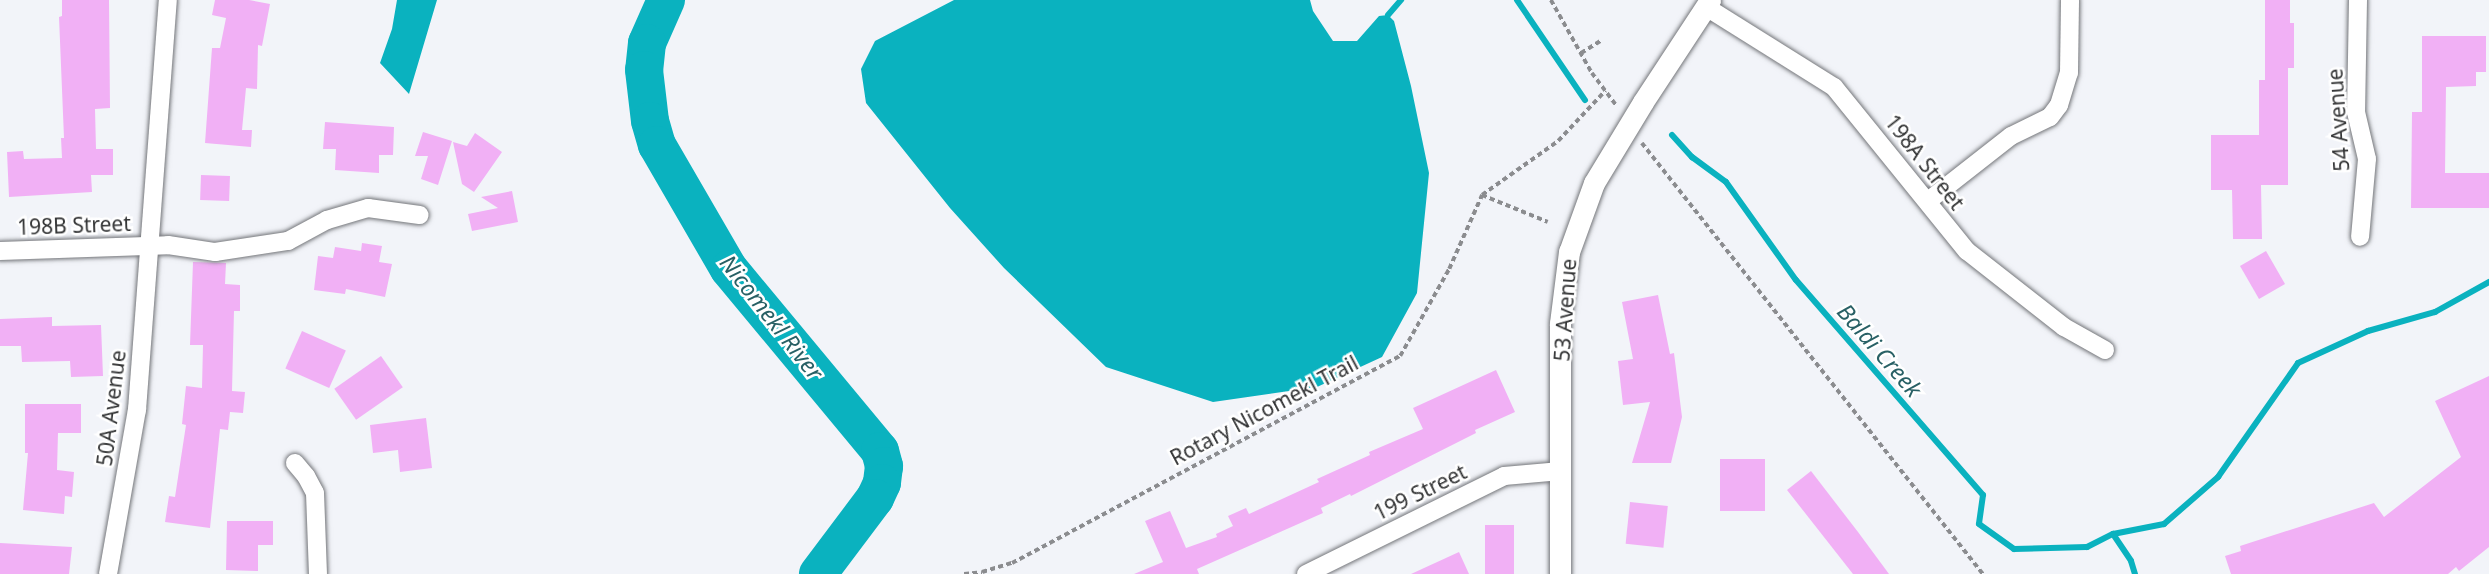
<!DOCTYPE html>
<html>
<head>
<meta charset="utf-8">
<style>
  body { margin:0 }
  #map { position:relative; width:2489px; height:574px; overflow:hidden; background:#f2f4f9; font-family:"Noto Sans",sans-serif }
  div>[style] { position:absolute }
  .water>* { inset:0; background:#0ab2bf }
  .stream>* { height:6px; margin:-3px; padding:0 3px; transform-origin:3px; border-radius:3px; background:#0ab2bf }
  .river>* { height:38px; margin:-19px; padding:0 19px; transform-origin:19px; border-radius:19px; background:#0ab2bf }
  .building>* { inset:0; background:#f1b0f5; transform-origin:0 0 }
  .path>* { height:3.5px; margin-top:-1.75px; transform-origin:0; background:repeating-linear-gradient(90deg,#8b8c8f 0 5px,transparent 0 8.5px) }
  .roads { filter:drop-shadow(0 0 2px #74767a) drop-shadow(0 0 2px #74767a) }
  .minor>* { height:18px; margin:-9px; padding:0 9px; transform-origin:9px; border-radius:9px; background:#fff }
  .tertiary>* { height:21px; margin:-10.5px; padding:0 10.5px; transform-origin:10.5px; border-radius:10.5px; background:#fff }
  span { translate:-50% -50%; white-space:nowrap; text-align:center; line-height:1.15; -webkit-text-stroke:5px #fff; paint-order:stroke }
  .street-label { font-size:21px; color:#323334 }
  .water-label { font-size:23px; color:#286065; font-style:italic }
</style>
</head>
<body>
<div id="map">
  <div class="water">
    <i style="clip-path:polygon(397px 0,437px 0,409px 94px,380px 63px,392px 29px)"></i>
    <i style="clip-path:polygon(954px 0,1310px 0,1313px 11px,1333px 41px,1357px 41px,1379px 16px,1388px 15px,1394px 21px,1411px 86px,1429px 173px,1417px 293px,1382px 357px,1317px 387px,1213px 402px,1106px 367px,1004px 268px,950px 208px,866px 103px,861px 69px,875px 41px)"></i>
  </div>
  <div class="stream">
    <i style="left:1517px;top:0;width:121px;rotate:55.8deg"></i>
    <i style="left:1388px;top:15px;width:20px;rotate:-49deg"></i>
    <i style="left:1672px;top:135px;width:30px;rotate:48deg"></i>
    <i style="left:1692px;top:157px;width:42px;rotate:36.3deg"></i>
    <i style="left:1726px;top:182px;width:120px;rotate:54.5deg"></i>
    <i style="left:1796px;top:280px;width:285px;rotate:49deg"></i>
    <i style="left:1983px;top:495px;width:29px;rotate:98deg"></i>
    <i style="left:1979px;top:524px;width:43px;rotate:35.5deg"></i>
    <i style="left:2014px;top:549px;width:73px;rotate:-1.6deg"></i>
    <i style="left:2087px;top:547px;width:29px;rotate:-27deg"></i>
    <i style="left:2113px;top:534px;width:52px;rotate:-11.1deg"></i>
    <i style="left:2164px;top:524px;width:72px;rotate:-41deg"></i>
    <i style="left:2218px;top:477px;width:139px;rotate:-54.9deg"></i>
    <i style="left:2298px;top:363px;width:77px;rotate:-24.6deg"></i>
    <i style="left:2368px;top:331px;width:70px;rotate:-15.8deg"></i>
    <i style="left:2435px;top:312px;width:62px;rotate:-29.1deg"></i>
    <i style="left:2113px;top:534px;width:32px;rotate:56deg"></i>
    <i style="left:2131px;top:561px;width:14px;rotate:73deg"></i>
  </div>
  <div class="river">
    <i style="left:666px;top:0;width:47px;rotate:113.8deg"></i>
    <i style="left:647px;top:43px;width:27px;rotate:96deg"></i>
    <i style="left:644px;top:70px;width:51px;rotate:83.3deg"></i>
    <i style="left:650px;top:121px;width:25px;rotate:74deg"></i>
    <i style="left:657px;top:145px;width:143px;rotate:59.9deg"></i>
    <i style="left:729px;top:269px;width:236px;rotate:50.3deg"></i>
    <i style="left:880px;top:451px;width:16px;rotate:75deg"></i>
    <i style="left:884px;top:466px;width:17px;rotate:97deg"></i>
    <i style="left:882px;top:483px;width:17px;rotate:115deg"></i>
    <i style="left:875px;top:498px;width:95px;rotate:126.9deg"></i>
  </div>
  <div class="building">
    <i style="clip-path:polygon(62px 0,109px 0,110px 108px,95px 109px,96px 149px,113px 149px,113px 175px,91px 175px,92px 192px,9px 197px,7px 152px,23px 151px,24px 159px,62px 158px,61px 138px,64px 138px,59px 17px,62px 16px)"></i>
    <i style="clip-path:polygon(215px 0,249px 0,270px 4px,262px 46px,258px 45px,257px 89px,246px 88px,242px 130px,252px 130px,251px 147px,205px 143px,212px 48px,220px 48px,226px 18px,212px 15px)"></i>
    <i style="clip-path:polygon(2265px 0,2290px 0,2290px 23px,2294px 23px,2294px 68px,2288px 68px,2288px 185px,2261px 185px,2262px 239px,2233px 239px,2232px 190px,2211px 190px,2211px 135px,2259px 135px,2259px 80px,2265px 80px)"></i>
    <i style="clip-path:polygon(2422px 36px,2486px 36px,2486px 72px,2476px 72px,2476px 86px,2446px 87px,2445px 173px,2489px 173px,2489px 208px,2411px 208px,2412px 112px,2422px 112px)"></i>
    <i style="clip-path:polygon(325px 122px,394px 127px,393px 155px,379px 155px,379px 173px,335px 170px,336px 149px,323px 149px)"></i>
    <i style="clip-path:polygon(423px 132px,452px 141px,438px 185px,421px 179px,428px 156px,415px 156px)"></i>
    <i style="clip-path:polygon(475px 133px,502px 152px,474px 192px,462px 184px,453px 142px,467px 146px)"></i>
    <i style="left:201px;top:175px;width:29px;height:25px;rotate:2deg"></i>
    <i style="clip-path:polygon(512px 191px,518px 222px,472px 231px,468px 214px,498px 208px,481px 197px)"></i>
    <i style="clip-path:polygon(362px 243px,382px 246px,379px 262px,392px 264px,385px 297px,346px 289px,345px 294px,314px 290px,318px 256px,333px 258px,335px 247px,361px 251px)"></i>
    <i style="left:2266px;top:251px;width:38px;height:30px;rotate:60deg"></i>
    <i style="clip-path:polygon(193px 262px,226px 263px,225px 284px,240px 285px,240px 311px,234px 311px,232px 391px,245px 392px,243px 413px,230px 412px,228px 430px,220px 429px,210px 528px,165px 522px,169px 496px,175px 497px,186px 425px,182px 424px,186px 386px,202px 388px,203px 345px,190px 345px)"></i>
    <i style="clip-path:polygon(1658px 295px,1670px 354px,1674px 353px,1682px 417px,1671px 463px,1632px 463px,1650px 402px,1623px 405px,1618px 361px,1633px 359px,1622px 302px)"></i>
    <i style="clip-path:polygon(52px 317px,52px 326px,101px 325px,103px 376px,71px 377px,70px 361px,22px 362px,21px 346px,0 346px,0 319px)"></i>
    <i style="left:302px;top:331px;width:48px;height:41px;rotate:24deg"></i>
    <i style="left:381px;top:356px;width:38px;height:57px;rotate:55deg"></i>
    <i style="clip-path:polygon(1496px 370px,1515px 412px,1475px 430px,1476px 433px,1351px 496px,1350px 494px,1321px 508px,1323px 513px,1197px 569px,1199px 574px,1134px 574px,1163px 562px,1145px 521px,1170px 511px,1186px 548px,1217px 537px,1216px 534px,1233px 526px,1228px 516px,1246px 508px,1249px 514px,1319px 482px,1317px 479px,1370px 455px,1369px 452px,1423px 429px,1413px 408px)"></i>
    <i style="clip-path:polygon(2489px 376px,2489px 547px,2459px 571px,2456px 567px,2448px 574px,2231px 574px,2225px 556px,2241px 551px,2240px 546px,2374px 503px,2384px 517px,2461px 457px,2435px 401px)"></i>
    <i style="clip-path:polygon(25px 404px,81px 404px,81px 433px,58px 433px,57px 470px,74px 472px,72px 497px,65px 496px,64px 514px,23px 510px,28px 453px,25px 453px)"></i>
    <i style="clip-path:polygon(426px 418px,432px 468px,400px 472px,398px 450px,373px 453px,370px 425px)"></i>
    <i style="left:1720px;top:459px;width:45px;height:52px"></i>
    <i style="clip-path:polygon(1811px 471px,1858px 532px,1889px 574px,1853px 574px,1787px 490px)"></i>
    <i style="left:1630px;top:502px;width:38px;height:42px;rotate:6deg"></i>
    <i style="clip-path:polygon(227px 521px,273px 521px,273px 545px,258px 545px,258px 571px,226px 570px)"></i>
    <i style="left:1485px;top:525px;width:29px;height:49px"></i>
    <i style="clip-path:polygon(0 543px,72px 547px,69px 574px,0 574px)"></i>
    <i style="clip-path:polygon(1459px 552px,1469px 574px,1411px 574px)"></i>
  </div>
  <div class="path">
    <i style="left:1551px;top:0;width:84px;rotate:60.7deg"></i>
    <i style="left:1592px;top:73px;width:40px;rotate:53deg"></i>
    <i style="left:1581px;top:53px;width:25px;rotate:-32deg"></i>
    <i style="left:1642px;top:143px;width:550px;rotate:51.65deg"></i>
    <i style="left:1482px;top:195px;width:71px;rotate:22.2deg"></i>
    <i style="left:964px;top:574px;width:18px;rotate:-6deg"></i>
    <i style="left:982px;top:572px;width:31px;rotate:-17deg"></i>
    <i style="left:1012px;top:563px;width:440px;rotate:-28.1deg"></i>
    <i style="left:1400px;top:356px;width:100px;rotate:-60.6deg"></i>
    <i style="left:1449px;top:269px;width:81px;rotate:-66deg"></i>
    <i style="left:1482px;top:195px;width:93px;rotate:-35.4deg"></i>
    <i style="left:1558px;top:141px;width:69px;rotate:-46.8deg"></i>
  </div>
  <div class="roads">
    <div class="minor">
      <i style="left:2358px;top:0;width:112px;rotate:91deg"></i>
      <i style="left:2356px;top:112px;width:48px;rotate:76.8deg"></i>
      <i style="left:2367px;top:159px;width:78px;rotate:95.1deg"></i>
      <i style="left:1706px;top:7px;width:151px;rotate:32deg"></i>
      <i style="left:1834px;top:87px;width:211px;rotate:51deg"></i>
      <i style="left:1967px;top:251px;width:123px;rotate:38.1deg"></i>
      <i style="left:2064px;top:327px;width:47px;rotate:29.3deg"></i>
      <i style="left:1928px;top:201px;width:105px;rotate:-38.1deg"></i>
      <i style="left:2011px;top:136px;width:43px;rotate:-26deg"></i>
      <i style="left:2050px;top:117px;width:15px;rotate:-53deg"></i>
      <i style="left:2059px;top:105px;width:34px;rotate:-73deg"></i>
      <i style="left:2069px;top:73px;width:73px;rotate:-89.2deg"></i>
      <i style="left:0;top:251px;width:168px;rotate:-2deg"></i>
      <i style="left:168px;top:245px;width:48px;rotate:8.5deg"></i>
      <i style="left:215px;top:252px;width:74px;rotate:-8.6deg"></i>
      <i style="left:288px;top:241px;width:44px;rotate:-28.3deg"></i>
      <i style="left:327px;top:220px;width:43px;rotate:-16.3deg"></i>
      <i style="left:368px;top:208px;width:52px;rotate:7.7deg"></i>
      <i style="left:295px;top:463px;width:17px;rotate:50deg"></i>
      <i style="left:306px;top:476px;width:19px;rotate:62deg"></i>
      <i style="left:315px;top:493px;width:81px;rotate:87.9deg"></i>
      <i style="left:108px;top:574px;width:167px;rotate:-80deg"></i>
      <i style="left:137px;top:410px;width:411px;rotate:-85.7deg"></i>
      <i style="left:1306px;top:574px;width:221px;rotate:-26.3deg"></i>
      <i style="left:1504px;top:476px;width:57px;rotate:-5deg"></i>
    </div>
    <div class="tertiary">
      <i style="left:1560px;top:574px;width:251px;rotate:-90deg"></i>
      <i style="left:1560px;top:323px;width:72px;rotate:-82.8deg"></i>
      <i style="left:1569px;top:252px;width:73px;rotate:-70.1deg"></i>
      <i style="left:1594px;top:183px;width:95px;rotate:-58.8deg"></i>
      <i style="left:1643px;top:102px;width:122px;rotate:-56.7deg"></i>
    </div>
  </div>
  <div class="street-label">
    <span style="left:2338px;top:120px;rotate:-94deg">54 Avenue</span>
    <span style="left:1925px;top:162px;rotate:52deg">198A Street</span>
    <span style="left:74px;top:225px;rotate:-2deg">198B Street</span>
    <span style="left:1565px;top:310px;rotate:-86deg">53 Avenue</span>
    <span style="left:111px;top:408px;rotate:-83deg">50A Avenue</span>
    <span style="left:1264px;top:410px;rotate:-28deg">Rotary Nicomekl Trail</span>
    <span style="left:1420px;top:492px;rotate:-26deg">199 Street</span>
  </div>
  <div class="water-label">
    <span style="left:772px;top:317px;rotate:52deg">Nicomekl River</span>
    <span style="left:1880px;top:350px;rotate:49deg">Baldi Creek</span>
  </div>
</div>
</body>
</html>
